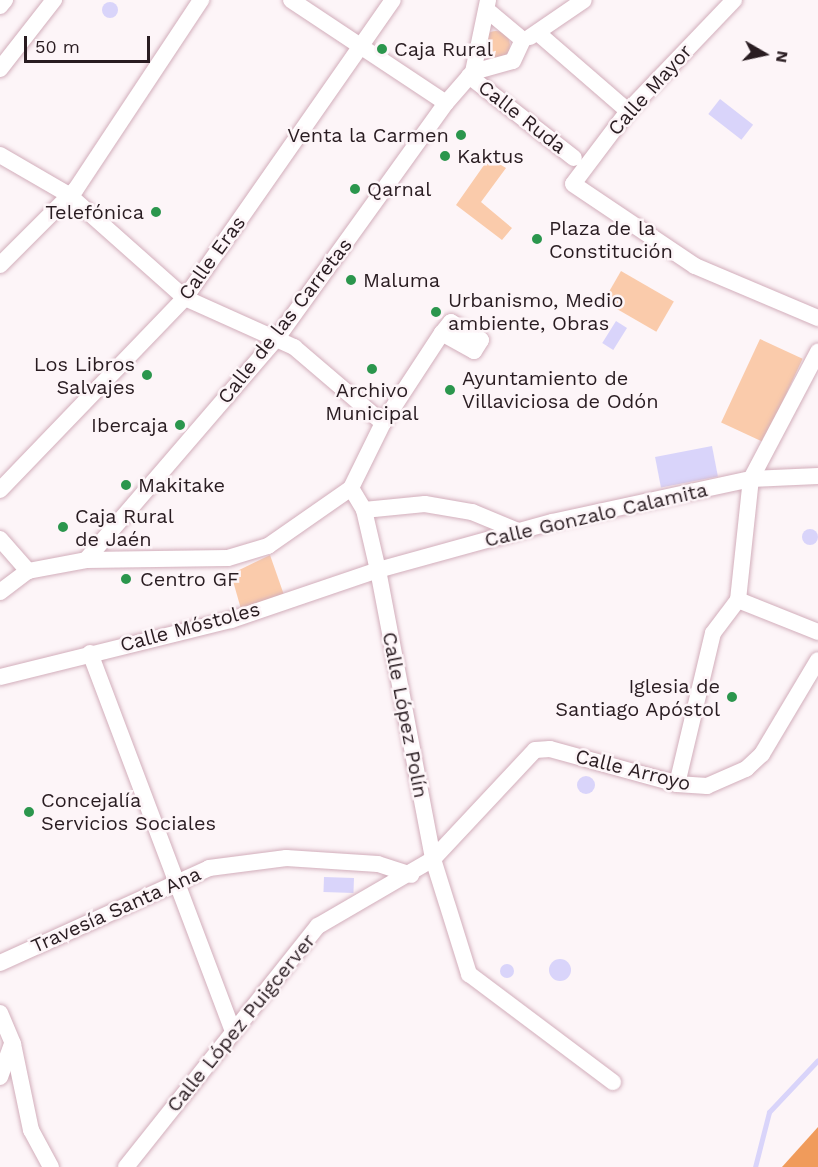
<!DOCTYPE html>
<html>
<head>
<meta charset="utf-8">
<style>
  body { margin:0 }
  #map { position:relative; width:818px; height:1167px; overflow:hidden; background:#fdf5f8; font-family:"Work Sans",sans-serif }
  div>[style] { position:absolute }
  .green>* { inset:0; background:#facbab; transform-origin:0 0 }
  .round { border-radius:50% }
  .forest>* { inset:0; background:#f09b5b }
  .water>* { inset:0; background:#d9d4fa; transform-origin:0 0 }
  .stream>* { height:5px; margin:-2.5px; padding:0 2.5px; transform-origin:2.5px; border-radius:2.5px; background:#d9d4fa }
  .roads { filter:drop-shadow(0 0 2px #d2aebb) drop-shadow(0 0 2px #d2aebb) }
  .minor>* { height:16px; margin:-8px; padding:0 8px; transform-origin:8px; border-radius:8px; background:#fff }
  .dots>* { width:16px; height:16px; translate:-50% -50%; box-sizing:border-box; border:3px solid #fdf5f8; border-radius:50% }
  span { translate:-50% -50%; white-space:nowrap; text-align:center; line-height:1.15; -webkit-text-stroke:5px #fdf5f8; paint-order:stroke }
  .poi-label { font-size:20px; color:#291c21 }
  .left { translate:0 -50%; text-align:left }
  .right { translate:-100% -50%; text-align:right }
  .street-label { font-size:20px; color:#291c21 }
  .north { position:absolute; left:734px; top:24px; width:60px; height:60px; -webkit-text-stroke:4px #fdf5f8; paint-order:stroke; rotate:99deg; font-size:16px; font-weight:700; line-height:24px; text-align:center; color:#291c21 }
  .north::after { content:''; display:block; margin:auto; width:21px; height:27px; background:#291c21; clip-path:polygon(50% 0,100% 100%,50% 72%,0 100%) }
  .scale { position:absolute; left:24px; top:36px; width:126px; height:27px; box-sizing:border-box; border:3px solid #291c21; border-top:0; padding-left:8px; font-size:18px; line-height:21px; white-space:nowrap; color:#291c21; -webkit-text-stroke:4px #fdf5f8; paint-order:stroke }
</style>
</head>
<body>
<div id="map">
  <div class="green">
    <i class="round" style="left:482px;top:31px;width:28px;height:28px"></i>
    <i style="clip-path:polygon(489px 158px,506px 168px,481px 202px,512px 228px,502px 240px,456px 205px)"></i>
    <i style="left:621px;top:271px;width:61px;height:35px;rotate:30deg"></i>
    <i style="left:760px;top:339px;width:47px;height:92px;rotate:25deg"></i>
    <i style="clip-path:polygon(270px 555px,284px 595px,241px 609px,231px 574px)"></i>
  </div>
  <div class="forest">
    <i style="clip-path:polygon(818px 1127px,818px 1167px,782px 1167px)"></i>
  </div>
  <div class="water">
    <i class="round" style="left:102px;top:2px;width:16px;height:16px"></i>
    <i style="left:720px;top:99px;width:42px;height:19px;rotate:38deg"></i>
    <i style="left:616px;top:321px;width:13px;height:26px;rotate:32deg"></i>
    <i style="left:712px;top:446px;width:31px;height:58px;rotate:79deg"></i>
    <i class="round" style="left:802px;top:529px;width:16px;height:16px"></i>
    <i class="round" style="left:577px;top:776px;width:18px;height:18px"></i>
    <i style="left:324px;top:877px;width:30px;height:15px;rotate:2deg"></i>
    <i class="round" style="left:549px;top:959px;width:22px;height:22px"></i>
    <i class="round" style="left:500px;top:964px;width:14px;height:14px"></i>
  </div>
  <div class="stream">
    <i style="left:755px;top:1167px;width:57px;rotate:-75.7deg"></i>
    <i style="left:769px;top:1112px;width:71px;rotate:-46.7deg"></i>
  </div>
  <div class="roads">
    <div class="minor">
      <i style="left:291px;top:0;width:186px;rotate:33.6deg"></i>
      <i style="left:734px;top:0;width:153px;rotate:133.7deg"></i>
      <i style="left:628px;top:111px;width:91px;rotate:127deg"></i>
      <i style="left:573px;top:184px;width:147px;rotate:33.9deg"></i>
      <i style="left:695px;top:266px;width:134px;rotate:22.9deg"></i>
      <i style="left:0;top:6px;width:8px;rotate:-50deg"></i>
      <i style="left:487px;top:10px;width:47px;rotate:39.8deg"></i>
      <i style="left:539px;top:34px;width:118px;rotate:40.9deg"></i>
      <i style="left:530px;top:37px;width:65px;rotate:-34.4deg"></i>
      <i style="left:0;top:69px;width:88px;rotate:-52deg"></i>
      <i style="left:473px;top:72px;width:74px;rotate:-78.2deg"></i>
      <i style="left:469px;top:76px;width:133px;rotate:38deg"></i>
      <i style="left:0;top:155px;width:80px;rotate:30.1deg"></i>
      <i style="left:69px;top:195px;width:155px;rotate:41.6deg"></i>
      <i style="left:185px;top:298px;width:120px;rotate:24.2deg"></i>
      <i style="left:294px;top:347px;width:117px;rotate:40.5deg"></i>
      <i style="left:0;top:265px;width:107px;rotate:-45deg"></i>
      <i style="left:76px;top:189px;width:227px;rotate:-56.5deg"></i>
      <i style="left:351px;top:488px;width:26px;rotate:59deg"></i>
      <i style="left:364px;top:510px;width:62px;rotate:76.9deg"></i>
      <i style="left:378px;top:570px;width:294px;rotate:79.2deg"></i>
      <i style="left:433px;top:859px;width:121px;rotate:72.6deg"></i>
      <i style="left:469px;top:974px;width:180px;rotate:36.9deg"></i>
      <i style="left:0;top:490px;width:267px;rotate:-46.1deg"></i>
      <i style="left:185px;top:298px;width:363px;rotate:-55.1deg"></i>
      <i style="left:364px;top:510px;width:61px;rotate:-5.6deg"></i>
      <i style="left:425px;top:504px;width:48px;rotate:9.7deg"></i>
      <i style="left:472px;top:512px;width:50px;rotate:22.4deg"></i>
      <i style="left:0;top:539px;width:43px;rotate:48.8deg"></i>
      <i style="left:86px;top:560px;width:293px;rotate:-49.3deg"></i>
      <i style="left:277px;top:338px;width:289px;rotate:-54.3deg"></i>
      <i style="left:446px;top:103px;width:41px;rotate:-48.9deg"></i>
      <i style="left:473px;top:72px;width:41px;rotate:-15.4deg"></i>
      <i style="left:513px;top:61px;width:23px;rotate:-65deg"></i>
      <i style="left:0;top:592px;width:35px;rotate:-37deg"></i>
      <i style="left:28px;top:571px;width:59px;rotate:-10.7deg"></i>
      <i style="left:86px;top:560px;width:142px;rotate:-0.8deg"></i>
      <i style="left:228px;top:558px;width:42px;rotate:-16.7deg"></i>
      <i style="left:268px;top:546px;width:101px;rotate:-34.9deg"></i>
      <i style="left:351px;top:488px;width:72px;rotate:-63.8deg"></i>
      <i style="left:383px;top:423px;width:108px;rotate:-56.8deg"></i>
      <i style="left:442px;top:333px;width:14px;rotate:-51deg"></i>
      <i style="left:451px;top:322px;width:35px;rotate:31deg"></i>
      <i style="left:481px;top:340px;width:13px;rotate:122deg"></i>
      <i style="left:474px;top:351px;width:37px;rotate:-151deg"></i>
      <i style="left:738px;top:600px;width:86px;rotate:21.8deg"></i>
      <i style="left:90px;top:653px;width:404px;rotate:69.3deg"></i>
      <i style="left:0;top:677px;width:238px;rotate:-13.9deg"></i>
      <i style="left:231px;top:620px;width:155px;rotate:-18.8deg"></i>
      <i style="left:378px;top:570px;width:180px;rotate:-15.4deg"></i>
      <i style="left:552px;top:522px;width:204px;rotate:-12.2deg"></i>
      <i style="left:751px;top:479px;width:67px;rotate:-2.6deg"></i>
      <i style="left:677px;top:784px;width:155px;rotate:-76.6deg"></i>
      <i style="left:713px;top:633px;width:41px;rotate:-52.9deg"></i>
      <i style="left:738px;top:600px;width:122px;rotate:-83.9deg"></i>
      <i style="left:751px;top:479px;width:144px;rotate:-62.2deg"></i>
      <i style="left:0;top:963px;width:230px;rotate:-24.4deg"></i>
      <i style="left:209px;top:868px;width:78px;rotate:-7.4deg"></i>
      <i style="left:286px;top:858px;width:92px;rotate:3.7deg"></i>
      <i style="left:378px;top:864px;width:35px;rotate:18deg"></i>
      <i style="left:0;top:1013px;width:34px;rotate:67deg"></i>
      <i style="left:13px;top:1044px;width:88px;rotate:78.2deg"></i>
      <i style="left:31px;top:1130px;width:42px;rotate:61.6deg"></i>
      <i style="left:0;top:1077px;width:35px;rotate:-70deg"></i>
      <i style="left:126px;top:1167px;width:308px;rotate:-51.5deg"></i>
      <i style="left:318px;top:926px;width:133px;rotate:-30.2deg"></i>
      <i style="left:433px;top:859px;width:149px;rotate:-46.9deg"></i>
      <i style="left:535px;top:750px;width:15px;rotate:-4deg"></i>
      <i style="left:550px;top:749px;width:132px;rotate:15.4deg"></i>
      <i style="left:677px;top:784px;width:30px;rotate:4deg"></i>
      <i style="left:707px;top:786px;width:43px;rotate:-23.6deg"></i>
      <i style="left:746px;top:769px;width:22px;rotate:-43deg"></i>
      <i style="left:762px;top:754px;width:109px;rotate:-59.2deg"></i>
    </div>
  </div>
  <div class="dots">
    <i style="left:382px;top:49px;background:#2b964d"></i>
    <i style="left:461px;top:135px;background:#2b964d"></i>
    <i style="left:445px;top:156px;background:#2b964d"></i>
    <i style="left:355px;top:189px;background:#2b964d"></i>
    <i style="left:156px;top:212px;background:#2b964d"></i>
    <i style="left:537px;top:239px;background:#2b964d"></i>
    <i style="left:351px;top:280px;background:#2b964d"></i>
    <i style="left:436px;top:312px;background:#2b964d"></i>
    <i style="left:372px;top:369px;background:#2b964d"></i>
    <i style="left:147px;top:375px;background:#2b964d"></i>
    <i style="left:450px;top:390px;background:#2b964d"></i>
    <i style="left:180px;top:425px;background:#2b964d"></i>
    <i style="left:126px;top:485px;background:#2b964d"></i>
    <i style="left:63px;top:527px;background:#2b964d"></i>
    <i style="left:126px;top:579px;background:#2b964d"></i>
    <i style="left:732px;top:697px;background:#2b964d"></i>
    <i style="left:29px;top:812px;background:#2b964d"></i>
  </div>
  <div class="poi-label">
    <span class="left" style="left:394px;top:49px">Caja Rural</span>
    <span class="right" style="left:449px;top:135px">Venta la Carmen</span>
    <span class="left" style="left:457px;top:156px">Kaktus</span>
    <span class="left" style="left:367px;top:189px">Qarnal</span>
    <span class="right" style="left:144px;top:212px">Telefónica</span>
    <span class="left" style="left:549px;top:240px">Plaza de la<br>Constitución</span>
    <span class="left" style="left:363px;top:280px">Maluma</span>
    <span class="left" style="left:448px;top:312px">Urbanismo, Medio<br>ambiente, Obras</span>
    <span class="right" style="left:135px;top:376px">Los Libros<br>Salvajes</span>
    <span class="left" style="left:462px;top:390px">Ayuntamiento de<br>Villaviciosa de Odón</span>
    <span style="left:372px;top:402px">Archivo<br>Municipal</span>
    <span class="right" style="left:168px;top:425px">Ibercaja</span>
    <span class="left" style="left:138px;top:485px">Makitake</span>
    <span class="left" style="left:75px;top:528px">Caja Rural<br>de Jaén</span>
    <span class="left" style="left:140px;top:579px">Centro GF</span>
    <span class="right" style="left:720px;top:698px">Iglesia de<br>Santiago Apóstol</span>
    <span class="left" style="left:41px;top:812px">Concejalía<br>Servicios Sociales</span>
  </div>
  <div class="street-label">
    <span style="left:650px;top:90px;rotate:-48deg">Calle Mayor</span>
    <span style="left:522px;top:117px;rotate:38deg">Calle Ruda</span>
    <span style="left:212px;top:258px;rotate:-54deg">Calle Eras</span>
    <span style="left:285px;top:321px;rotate:-52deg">Calle de las Carretas</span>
    <span style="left:596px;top:515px;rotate:-13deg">Calle Gonzalo Calamita</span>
    <span style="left:190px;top:627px;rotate:-15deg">Calle Móstoles</span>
    <span style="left:405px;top:715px;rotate:79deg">Calle López Polín</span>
    <span style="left:633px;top:770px;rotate:14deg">Calle Arroyo</span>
    <span style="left:116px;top:910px;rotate:-24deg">Travesía Santa Ana</span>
    <span style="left:241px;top:1023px;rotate:-51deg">Calle López Puigcerver</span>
  </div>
  <div class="north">N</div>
  <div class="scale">50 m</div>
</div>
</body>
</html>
